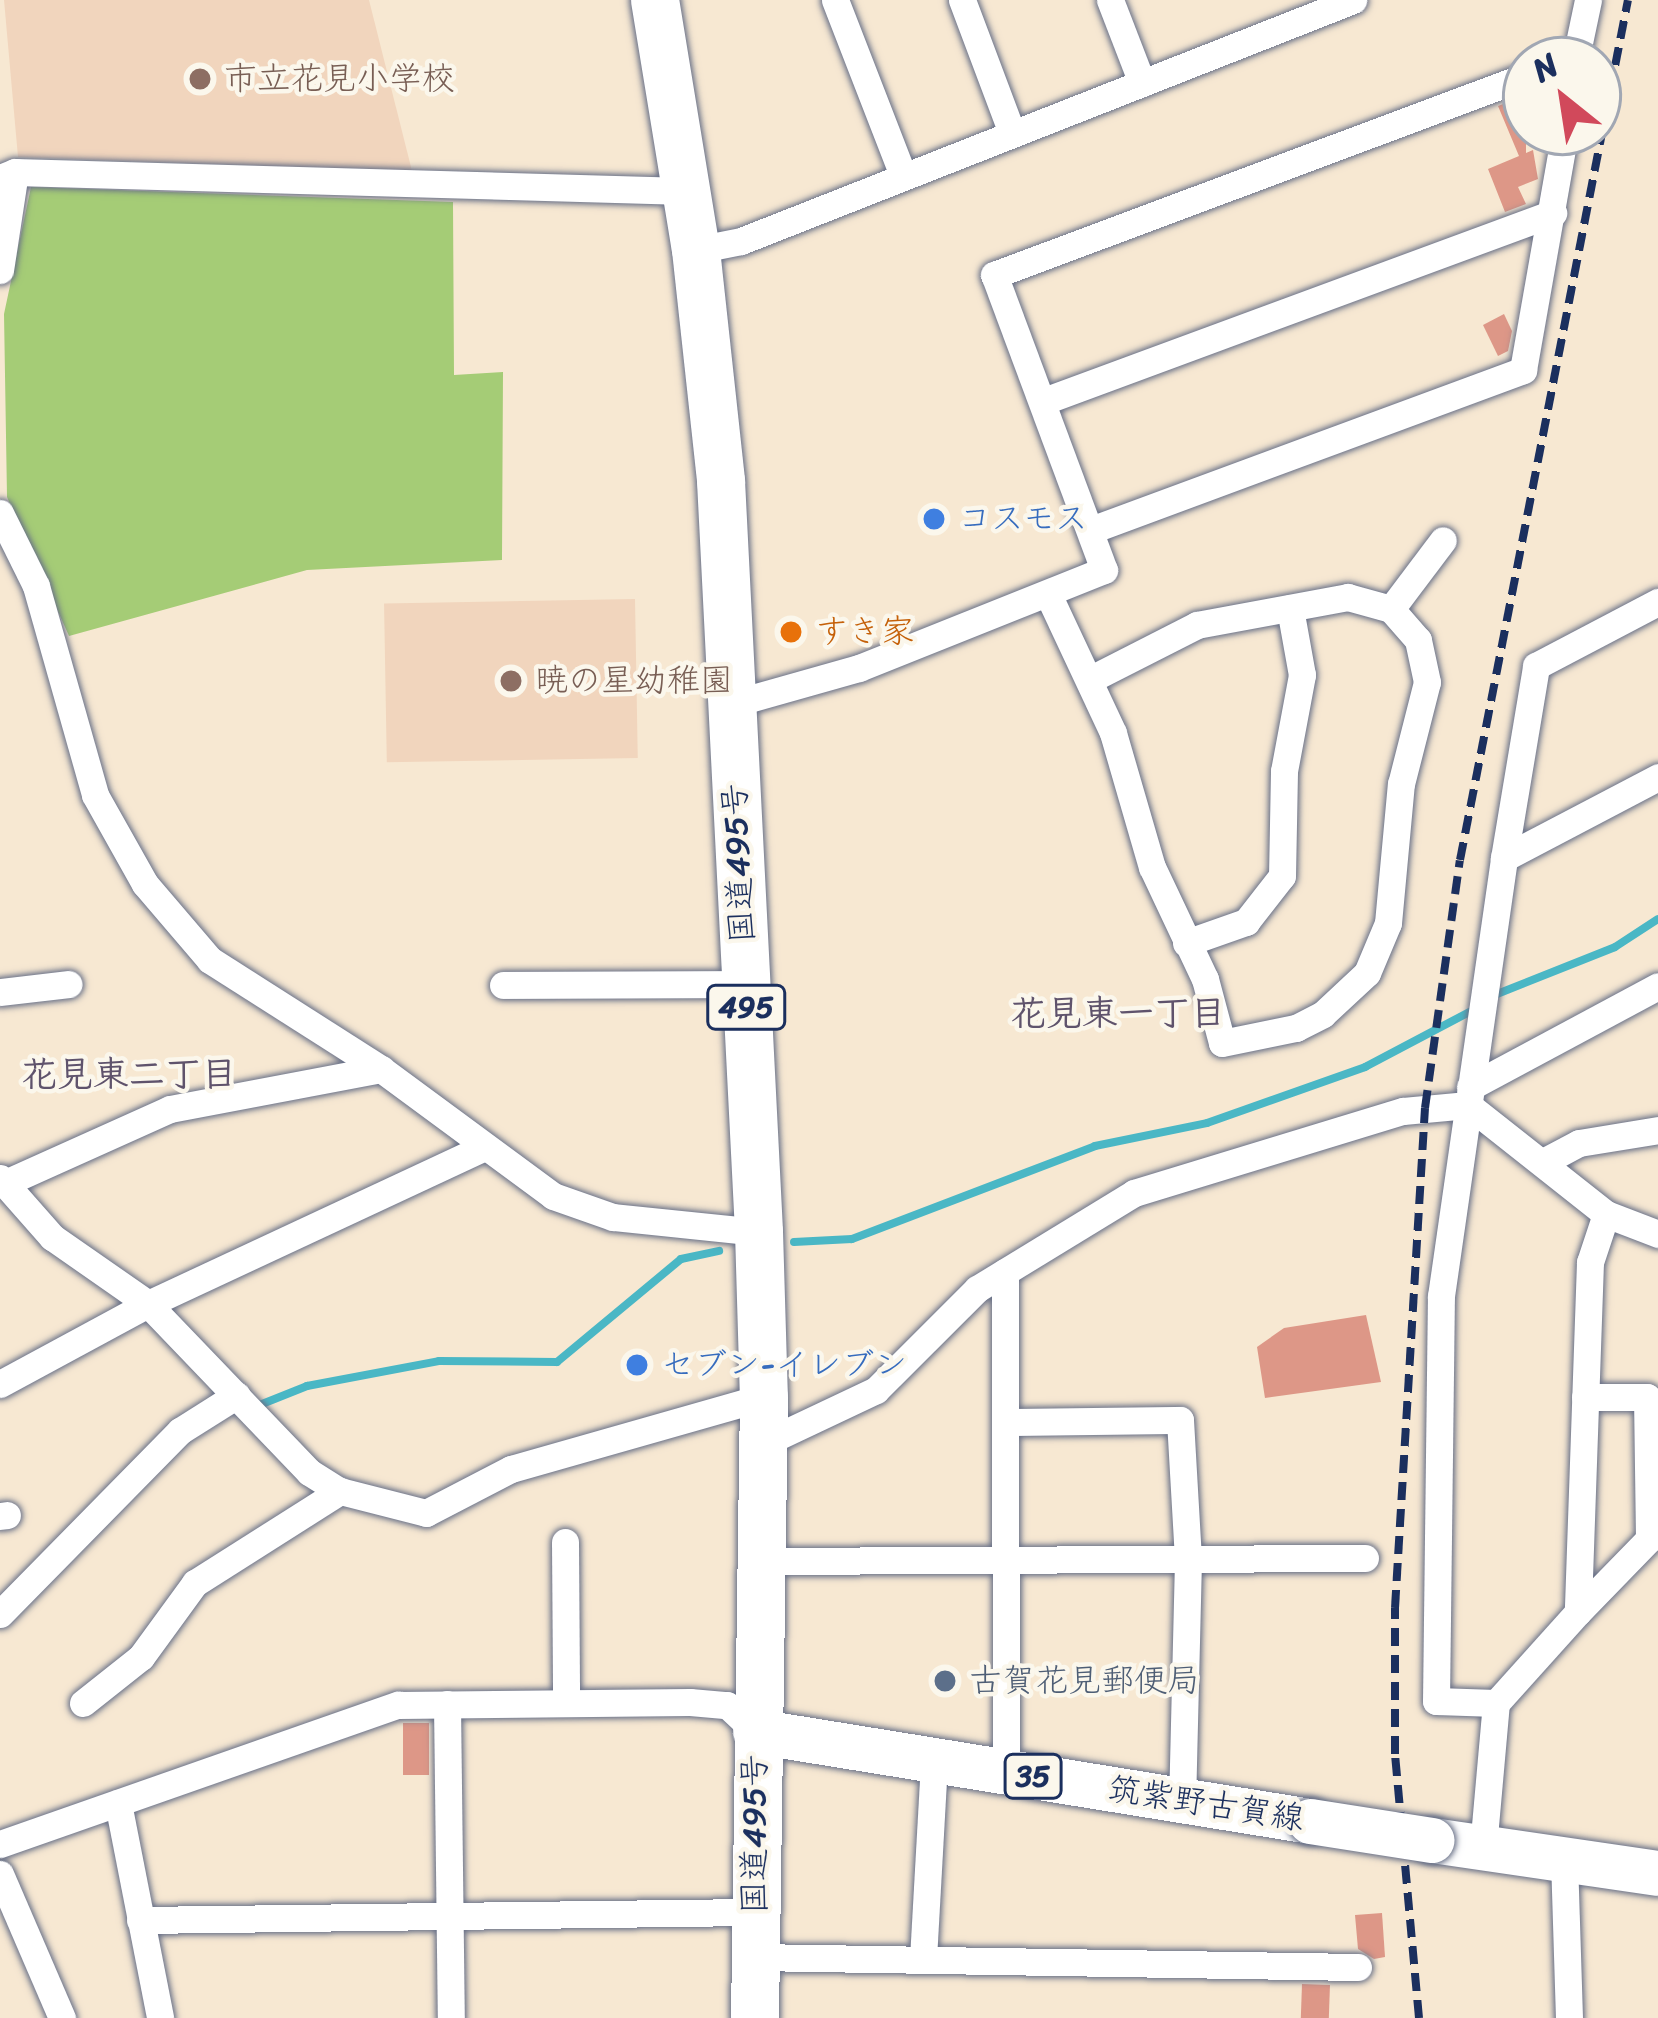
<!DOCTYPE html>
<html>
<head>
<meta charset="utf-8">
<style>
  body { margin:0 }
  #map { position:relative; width:1658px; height:2018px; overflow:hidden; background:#f7e8d2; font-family:Sriracha,"Klee One",sans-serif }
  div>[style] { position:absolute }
  .built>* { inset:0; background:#f1d5bd; transform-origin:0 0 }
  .green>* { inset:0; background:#a5cc76 }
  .stream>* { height:8px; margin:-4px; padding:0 4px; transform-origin:4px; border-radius:4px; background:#4ab7c5 }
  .building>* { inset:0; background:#dd9787; transform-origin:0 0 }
  .roads { filter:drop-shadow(0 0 3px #687087) drop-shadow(0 0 3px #687087) }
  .minor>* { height:27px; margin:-13.5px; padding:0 13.5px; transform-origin:13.5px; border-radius:13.5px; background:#fff }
  .primary>* { height:45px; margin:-22.5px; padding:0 22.5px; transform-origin:22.5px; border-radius:22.5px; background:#fff }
  .trunk>* { height:48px; margin:-24px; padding:0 24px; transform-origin:24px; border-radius:24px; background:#fff }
  .rail>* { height:8px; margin-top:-4px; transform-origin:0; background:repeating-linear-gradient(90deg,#1b2f5e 0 18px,transparent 0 27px) }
  .bridges { filter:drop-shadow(0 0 3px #687087) drop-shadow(0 0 3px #687087) }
  .primary-bridge>* { height:45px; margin:-22.5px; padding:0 22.5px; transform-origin:22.5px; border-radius:22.5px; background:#fff }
  .dots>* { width:33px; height:33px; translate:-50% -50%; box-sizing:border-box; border:6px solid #fbf7ec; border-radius:50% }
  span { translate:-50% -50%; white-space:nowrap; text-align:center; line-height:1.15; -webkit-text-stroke:9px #fbf7ec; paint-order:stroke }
  .shield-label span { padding:3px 9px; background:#fbf7ec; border:3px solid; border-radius:9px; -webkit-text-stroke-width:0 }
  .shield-label { font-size:30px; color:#1b2f5e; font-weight:700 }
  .education-label { font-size:33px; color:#785e54 }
  .left { translate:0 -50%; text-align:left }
  .shop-label { font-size:33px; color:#366cbe }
  .food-label { font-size:33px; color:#c56008 }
  .street-label { font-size:33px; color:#1b2f5e }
  .service-label { font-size:33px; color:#4e5e75 }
  .neighbourhood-label { font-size:36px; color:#5f536c; font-weight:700 }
  .north { position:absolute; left:1502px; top:36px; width:120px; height:120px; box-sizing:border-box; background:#fbf7ec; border:3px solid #a1a7b3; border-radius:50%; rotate:330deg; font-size:33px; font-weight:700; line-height:48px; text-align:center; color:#1b2f5e }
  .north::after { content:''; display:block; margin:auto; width:42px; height:54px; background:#d1495b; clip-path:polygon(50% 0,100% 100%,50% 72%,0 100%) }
</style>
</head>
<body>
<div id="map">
  <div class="built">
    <i style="clip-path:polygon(4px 0,369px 0,412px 171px,18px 157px)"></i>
    <i style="left:635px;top:599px;width:159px;height:251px;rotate:89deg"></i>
  </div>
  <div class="green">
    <i style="clip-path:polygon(31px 187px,453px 202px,454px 375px,503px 372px,502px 560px,307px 570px,69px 636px,7px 497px,4px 314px)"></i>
  </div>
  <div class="stream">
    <i style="left:1492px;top:996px;width:132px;rotate:-21.7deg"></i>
    <i style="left:1615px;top:947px;width:51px;rotate:-33.1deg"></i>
    <i style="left:794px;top:1242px;width:58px;rotate:-3deg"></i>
    <i style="left:852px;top:1239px;width:260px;rotate:-20.9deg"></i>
    <i style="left:1095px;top:1146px;width:114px;rotate:-11.6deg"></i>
    <i style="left:1207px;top:1123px;width:168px;rotate:-19.5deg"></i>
    <i style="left:1365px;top:1067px;width:124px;rotate:-27.8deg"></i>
    <i style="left:257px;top:1406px;width:54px;rotate:-21.8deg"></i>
    <i style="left:307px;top:1386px;width:134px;rotate:-10.7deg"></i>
    <i style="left:439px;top:1361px;width:118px;rotate:0.5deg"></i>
    <i style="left:557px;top:1362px;width:161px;rotate:-39.7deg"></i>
    <i style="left:681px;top:1259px;width:39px;rotate:-12deg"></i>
  </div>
  <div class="building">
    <i style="clip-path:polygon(1526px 95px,1526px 153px,1533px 150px,1538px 179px,1518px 187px,1526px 204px,1505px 212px,1488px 169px,1519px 156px,1498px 106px)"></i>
    <i style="clip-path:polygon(1504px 314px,1512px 331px,1508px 351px,1498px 356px,1483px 325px)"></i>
    <i style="clip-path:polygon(1366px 1315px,1381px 1382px,1265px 1398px,1257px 1347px,1284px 1328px)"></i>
    <i style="left:403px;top:1723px;width:26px;height:52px"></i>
    <i style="clip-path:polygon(1382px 1913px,1385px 1957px,1374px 1959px,1358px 1949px,1355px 1915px)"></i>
    <i style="left:1302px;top:1984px;width:28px;height:34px;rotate:2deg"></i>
  </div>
  <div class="roads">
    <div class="minor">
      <i style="left:835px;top:0;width:188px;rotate:68.8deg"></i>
      <i style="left:962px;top:0;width:142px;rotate:69.4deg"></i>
      <i style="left:1110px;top:0;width:89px;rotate:68.9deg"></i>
      <i style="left:1576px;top:57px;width:58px;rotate:-78.1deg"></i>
      <i style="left:0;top:178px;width:16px;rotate:-22deg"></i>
      <i style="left:15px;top:172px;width:671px;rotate:1.62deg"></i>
      <i style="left:696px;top:250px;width:46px;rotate:-11.3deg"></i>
      <i style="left:741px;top:241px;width:658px;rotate:-21.49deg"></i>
      <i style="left:0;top:270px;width:99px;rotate:-81.3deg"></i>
      <i style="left:1044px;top:401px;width:543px;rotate:-20.27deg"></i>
      <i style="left:0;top:513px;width:81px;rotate:63.7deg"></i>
      <i style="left:36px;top:586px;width:217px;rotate:74.2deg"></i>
      <i style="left:95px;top:795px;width:102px;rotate:60.7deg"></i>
      <i style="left:145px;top:884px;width:100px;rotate:49.5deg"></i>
      <i style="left:210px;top:960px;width:203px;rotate:32.5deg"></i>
      <i style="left:381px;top:1069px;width:214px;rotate:36.4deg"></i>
      <i style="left:553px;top:1196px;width:64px;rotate:19.3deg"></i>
      <i style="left:613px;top:1217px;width:147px;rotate:5.9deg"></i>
      <i style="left:1091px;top:530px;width:461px;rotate:-20.3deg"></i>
      <i style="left:1523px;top:370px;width:242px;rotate:-80deg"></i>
      <i style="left:1048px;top:594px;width:153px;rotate:64.9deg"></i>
      <i style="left:1113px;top:733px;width:140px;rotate:73.8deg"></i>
      <i style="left:1152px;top:867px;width:124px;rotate:64.7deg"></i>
      <i style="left:1205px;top:979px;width:66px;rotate:75.1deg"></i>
      <i style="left:1222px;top:1043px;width:76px;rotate:-11.5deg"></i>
      <i style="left:1296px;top:1028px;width:30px;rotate:-27deg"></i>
      <i style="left:1323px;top:1014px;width:60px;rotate:-43deg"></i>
      <i style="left:1367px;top:973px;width:54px;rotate:-67.2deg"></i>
      <i style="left:1388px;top:923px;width:140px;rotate:-84.7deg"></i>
      <i style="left:1401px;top:784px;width:105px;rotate:-75.7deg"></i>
      <i style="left:1427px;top:682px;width:43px;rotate:-102.1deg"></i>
      <i style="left:1418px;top:640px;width:41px;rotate:-131.1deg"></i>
      <i style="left:1391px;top:609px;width:45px;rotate:-164.4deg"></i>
      <i style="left:1348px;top:597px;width:154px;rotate:169.5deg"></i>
      <i style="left:1197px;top:625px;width:121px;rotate:153deg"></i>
      <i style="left:1391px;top:609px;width:86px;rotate:-53deg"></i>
      <i style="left:731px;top:704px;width:133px;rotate:-15.7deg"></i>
      <i style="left:859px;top:668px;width:264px;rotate:-21.8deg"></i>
      <i style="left:1104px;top:570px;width:315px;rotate:-110.4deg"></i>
      <i style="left:994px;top:275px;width:568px;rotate:-20.51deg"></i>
      <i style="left:1504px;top:858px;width:195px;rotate:-80.5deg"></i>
      <i style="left:1536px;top:666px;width:138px;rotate:-27.7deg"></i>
      <i style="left:1186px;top:943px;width:64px;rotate:-19.3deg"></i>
      <i style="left:1246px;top:922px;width:58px;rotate:-52deg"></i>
      <i style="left:1282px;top:876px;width:105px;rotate:-88.9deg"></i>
      <i style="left:1284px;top:771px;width:98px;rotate:-79.4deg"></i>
      <i style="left:1302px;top:675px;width:68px;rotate:-100.2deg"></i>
      <i style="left:503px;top:985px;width:241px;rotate:-0.2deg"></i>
      <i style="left:0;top:992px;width:69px;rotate:-6.6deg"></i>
      <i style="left:1470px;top:1087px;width:213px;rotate:-28.2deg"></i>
      <i style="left:1545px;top:1161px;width:38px;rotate:-28deg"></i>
      <i style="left:1579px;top:1143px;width:80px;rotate:-9.3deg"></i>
      <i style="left:0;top:1178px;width:79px;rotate:48.6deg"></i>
      <i style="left:52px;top:1237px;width:117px;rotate:34.9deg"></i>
      <i style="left:148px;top:1304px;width:233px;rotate:46.2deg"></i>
      <i style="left:309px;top:1472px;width:36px;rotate:32deg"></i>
      <i style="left:340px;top:1491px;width:89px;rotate:14.3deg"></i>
      <i style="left:426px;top:1513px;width:96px;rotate:-27.4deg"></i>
      <i style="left:511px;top:1469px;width:263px;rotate:-15.9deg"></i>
      <i style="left:3px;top:1184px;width:183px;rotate:-24.2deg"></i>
      <i style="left:170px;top:1109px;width:215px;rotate:-10.7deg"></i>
      <i style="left:1606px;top:1214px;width:51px;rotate:108.4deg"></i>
      <i style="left:1590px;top:1262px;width:350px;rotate:92deg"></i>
      <i style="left:1578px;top:1612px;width:122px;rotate:132deg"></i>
      <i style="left:1496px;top:1703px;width:60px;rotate:-178.1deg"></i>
      <i style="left:1436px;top:1701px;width:405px;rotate:-89.3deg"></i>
      <i style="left:1441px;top:1296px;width:443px;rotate:-81.8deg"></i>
      <i style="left:1504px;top:858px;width:174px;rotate:-27.7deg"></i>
      <i style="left:1005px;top:1272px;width:499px;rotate:89.9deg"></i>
      <i style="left:0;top:1384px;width:168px;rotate:-28.4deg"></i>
      <i style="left:148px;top:1304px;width:371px;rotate:-25deg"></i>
      <i style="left:1006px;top:1422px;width:174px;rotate:-0.7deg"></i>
      <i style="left:1180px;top:1420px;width:140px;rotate:86.7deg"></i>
      <i style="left:1188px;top:1560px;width:240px;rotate:91.4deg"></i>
      <i style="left:764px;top:1443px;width:124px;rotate:-25.3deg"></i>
      <i style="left:876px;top:1390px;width:143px;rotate:-45deg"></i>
      <i style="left:977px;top:1289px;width:184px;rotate:-31.4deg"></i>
      <i style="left:1134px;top:1193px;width:281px;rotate:-17deg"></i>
      <i style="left:1403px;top:1111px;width:65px;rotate:-5.3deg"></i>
      <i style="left:1468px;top:1105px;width:176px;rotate:38.3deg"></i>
      <i style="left:1606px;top:1214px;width:56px;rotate:21deg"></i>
      <i style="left:0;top:1516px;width:7px;rotate:-8deg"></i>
      <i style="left:565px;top:1542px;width:160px;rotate:89.6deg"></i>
      <i style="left:762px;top:1561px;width:603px;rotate:-0.29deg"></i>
      <i style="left:1578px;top:1612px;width:102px;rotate:-45.8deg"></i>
      <i style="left:1649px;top:1539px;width:142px;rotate:-90.8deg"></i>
      <i style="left:1647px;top:1397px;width:62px;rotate:180deg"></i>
      <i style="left:0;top:1614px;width:257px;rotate:-45.5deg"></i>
      <i style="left:180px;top:1431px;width:67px;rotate:-32.3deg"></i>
      <i style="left:83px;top:1703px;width:74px;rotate:-38.4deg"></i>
      <i style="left:141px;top:1657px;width:92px;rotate:-53.9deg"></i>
      <i style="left:195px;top:1583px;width:172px;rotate:-32.4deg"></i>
      <i style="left:447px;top:1704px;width:314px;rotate:89.3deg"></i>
      <i style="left:118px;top:1803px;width:219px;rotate:78.9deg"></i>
      <i style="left:0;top:1844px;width:422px;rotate:-19.3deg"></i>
      <i style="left:398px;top:1705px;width:292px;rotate:-0.6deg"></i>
      <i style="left:690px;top:1702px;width:37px;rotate:5deg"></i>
      <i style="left:727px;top:1705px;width:38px;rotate:43deg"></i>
      <i style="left:1483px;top:1848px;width:146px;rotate:-84.9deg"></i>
      <i style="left:1564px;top:1859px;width:159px;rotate:88.2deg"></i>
      <i style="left:0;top:1874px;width:157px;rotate:66.7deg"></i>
      <i style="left:140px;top:1920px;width:614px;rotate:-0.75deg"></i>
      <i style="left:754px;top:1957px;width:604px;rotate:0.95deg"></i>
      <i style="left:923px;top:1959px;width:197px;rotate:-86.8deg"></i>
    </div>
    <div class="primary">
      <i style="left:755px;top:1731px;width:562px;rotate:9.21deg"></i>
      <i style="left:1432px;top:1840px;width:228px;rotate:8.3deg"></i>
    </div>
    <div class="trunk">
      <i style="left:655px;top:0;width:253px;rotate:80.7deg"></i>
      <i style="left:696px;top:250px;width:232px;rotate:83.8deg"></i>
      <i style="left:721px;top:481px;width:752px;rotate:87.1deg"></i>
      <i style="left:759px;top:1232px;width:165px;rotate:88.3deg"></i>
      <i style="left:764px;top:1397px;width:621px;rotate:90.83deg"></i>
    </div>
  </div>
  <div class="rail">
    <i style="left:1419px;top:2018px;width:265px;rotate:-95.2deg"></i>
    <i style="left:1395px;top:1754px;width:146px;rotate:-90deg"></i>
    <i style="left:1395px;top:1608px;width:501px;rotate:-86.57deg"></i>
    <i style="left:1425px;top:1108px;width:250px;rotate:-82deg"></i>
    <i style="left:1460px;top:860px;width:876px;rotate:-78.95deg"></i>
  </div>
  <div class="bridges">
    <div class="primary-bridge">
      <i style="left:1310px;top:1821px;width:123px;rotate:8.9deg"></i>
    </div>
  </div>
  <div class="dots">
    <i style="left:200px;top:79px;background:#8d6e63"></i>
    <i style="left:934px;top:519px;background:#3f7fe0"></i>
    <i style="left:791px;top:632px;background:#e8710a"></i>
    <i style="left:511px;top:681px;background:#8d6e63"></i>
    <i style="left:637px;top:1365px;background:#3f7fe0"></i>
    <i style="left:945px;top:1681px;background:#5c6f8a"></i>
  </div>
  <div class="shield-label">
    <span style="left:746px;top:1007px">495</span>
    <span style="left:1033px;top:1776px">35</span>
  </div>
  <div class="education-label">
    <span class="left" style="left:224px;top:79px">市立花見小学校</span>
    <span class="left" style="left:535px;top:681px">暁の星幼稚園</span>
  </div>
  <div class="shop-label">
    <span class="left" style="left:958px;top:519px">コスモス</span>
    <span class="left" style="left:661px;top:1365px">セブン-イレブン</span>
  </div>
  <div class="food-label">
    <span class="left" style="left:815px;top:632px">すき家</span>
  </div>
  <div class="street-label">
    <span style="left:739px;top:863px;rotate:-93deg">国道495号</span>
    <span style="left:1206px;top:1804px;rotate:9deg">筑紫野古賀線</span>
    <span style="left:755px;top:1834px;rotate:-90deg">国道495号</span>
  </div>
  <div class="service-label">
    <span class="left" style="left:969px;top:1681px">古賀花見郵便局</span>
  </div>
  <div class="neighbourhood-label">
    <span style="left:1118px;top:1014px">花見東一丁目</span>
    <span style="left:129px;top:1075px">花見東二丁目</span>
  </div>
  <div class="north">N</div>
</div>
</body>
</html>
